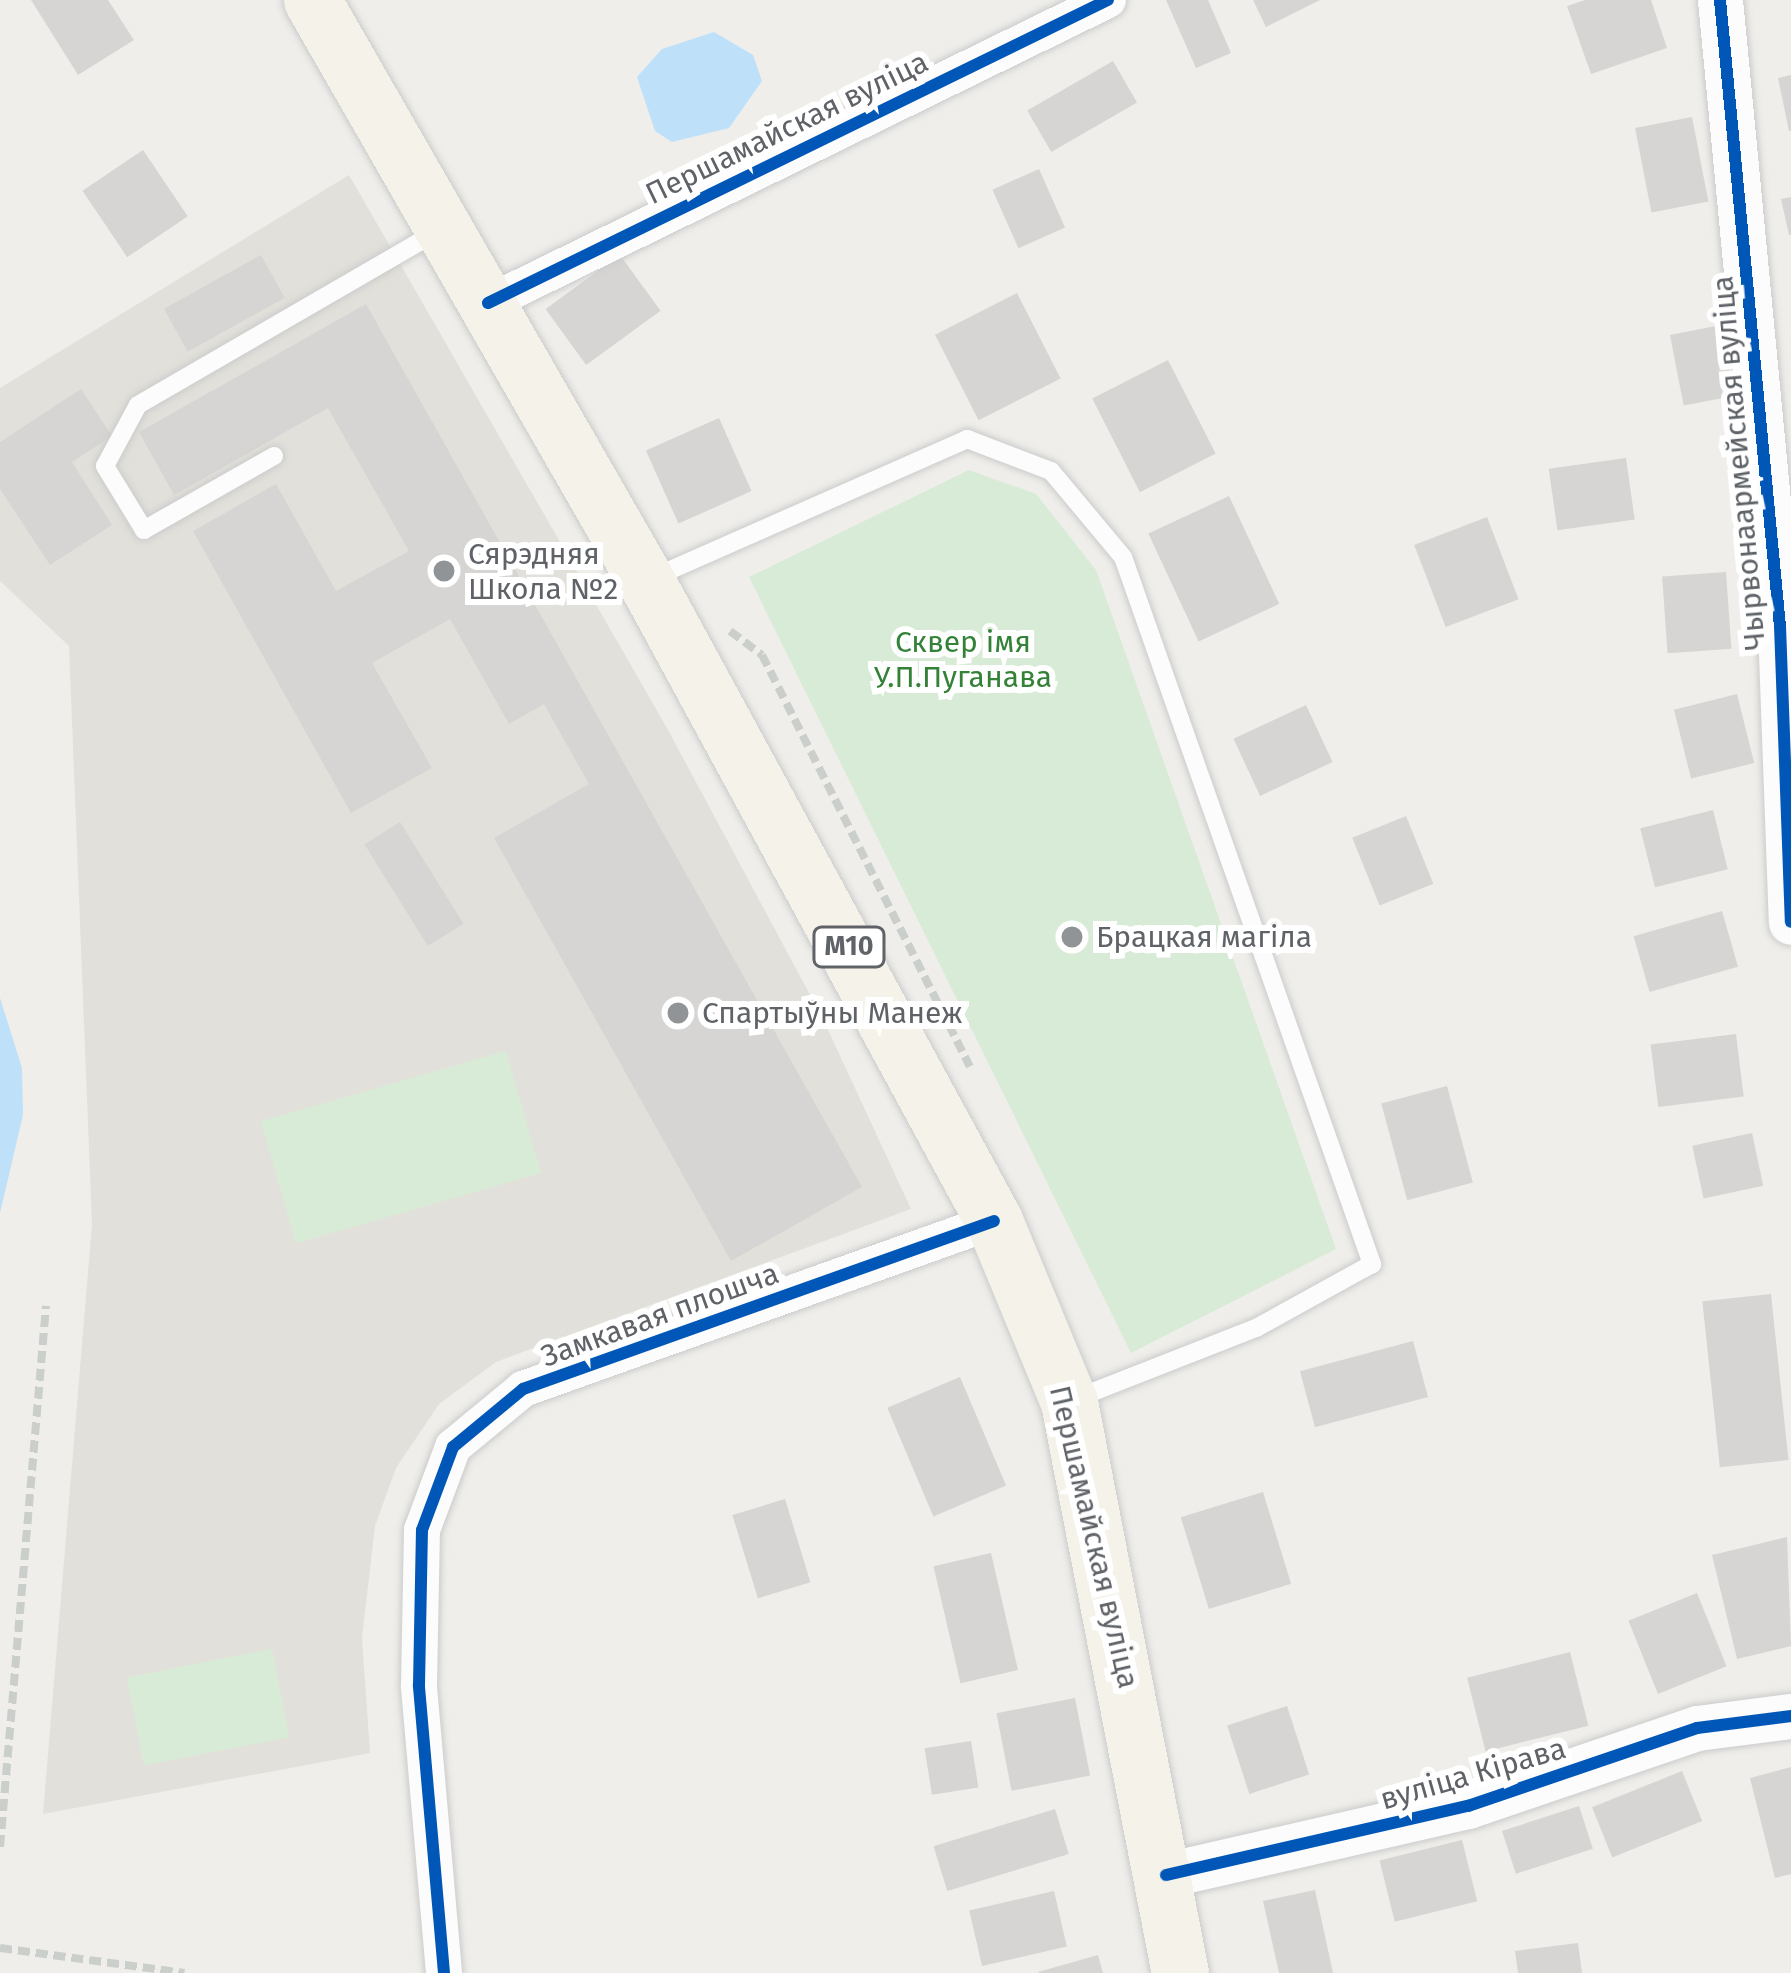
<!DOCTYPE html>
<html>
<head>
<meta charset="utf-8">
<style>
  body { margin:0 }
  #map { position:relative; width:1791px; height:1973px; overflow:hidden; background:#efeeea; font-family:"Fira Sans",sans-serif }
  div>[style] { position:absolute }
  .education>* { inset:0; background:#e2e0da }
  .green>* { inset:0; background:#d8ebd6; transform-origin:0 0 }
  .water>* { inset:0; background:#bfe0f9 }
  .building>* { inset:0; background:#d6d5d3; transform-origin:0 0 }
  .path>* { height:8px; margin-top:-4px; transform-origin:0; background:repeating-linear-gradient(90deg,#cacfcc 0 12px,transparent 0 18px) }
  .roads { filter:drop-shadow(0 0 3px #cbcccc) drop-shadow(0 0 3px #cbcccc) }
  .service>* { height:18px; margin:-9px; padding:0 9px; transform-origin:9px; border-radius:9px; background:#fdfcfc }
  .minor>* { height:36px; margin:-18px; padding:0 18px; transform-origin:18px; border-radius:18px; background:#fdfcfc }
  .tertiary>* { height:45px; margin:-22.5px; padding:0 22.5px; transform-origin:22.5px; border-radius:22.5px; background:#fdfcfc }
  .primary>* { height:57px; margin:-28.5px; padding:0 28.5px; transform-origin:28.5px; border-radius:28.5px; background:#f4f2e9 }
  .cycleway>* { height:12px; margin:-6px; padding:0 6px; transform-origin:6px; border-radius:6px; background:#0057b8 }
  .dots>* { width:33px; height:33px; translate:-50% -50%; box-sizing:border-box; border:6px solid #fff; border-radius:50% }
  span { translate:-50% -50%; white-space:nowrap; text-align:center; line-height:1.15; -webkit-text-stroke:12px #fff; paint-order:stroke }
  .shield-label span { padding:3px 9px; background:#fff; border:3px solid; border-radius:9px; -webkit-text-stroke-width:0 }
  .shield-label { font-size:27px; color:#5f6368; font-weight:700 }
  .street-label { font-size:30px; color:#5f6368 }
  .poi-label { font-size:30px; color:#5f6368 }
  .left { translate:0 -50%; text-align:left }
  .park-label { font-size:30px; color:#348238 }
</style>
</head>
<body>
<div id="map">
  <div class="education">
    <i style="clip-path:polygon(349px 175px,667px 728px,823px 1019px,911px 1209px,496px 1362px,439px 1404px,396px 1468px,375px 1526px,362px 1638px,370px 1753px,43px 1814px,92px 1224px,69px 646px,0 581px,0 388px)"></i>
  </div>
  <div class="green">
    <i style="clip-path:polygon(969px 470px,1036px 494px,1096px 570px,1336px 1249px,1131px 1353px,749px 577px)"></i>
    <i style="left:506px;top:1051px;width:127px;height:255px;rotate:74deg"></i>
    <i style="left:272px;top:1649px;width:90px;height:148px;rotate:79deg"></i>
  </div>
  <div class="water">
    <i style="clip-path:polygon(714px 32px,753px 55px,762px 81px,729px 128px,672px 142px,655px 131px,637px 77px,662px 49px)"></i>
    <i style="clip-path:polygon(0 998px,22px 1068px,23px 1115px,0 1213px)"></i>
  </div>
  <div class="building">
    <i style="clip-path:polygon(31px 0,108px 0,134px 40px,78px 75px)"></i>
    <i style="clip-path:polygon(1166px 0,1208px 0,1231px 53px,1196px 68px)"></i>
    <i style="clip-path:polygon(1253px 0,1320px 0,1266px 27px)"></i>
    <i style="clip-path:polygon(1585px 0,1651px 0,1667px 48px,1591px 74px,1567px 6px)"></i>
    <i style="left:1113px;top:61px;width:48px;height:99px;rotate:60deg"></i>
    <i style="clip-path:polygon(1791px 75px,1791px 131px,1789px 131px,1778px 78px)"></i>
    <i style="left:1692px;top:117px;width:86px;height:58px;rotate:79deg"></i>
    <i style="left:143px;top:150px;width:80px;height:73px;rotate:56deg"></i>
    <i style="left:1039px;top:169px;width:64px;height:51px;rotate:66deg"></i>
    <i style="clip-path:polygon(1791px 197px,1791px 235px,1789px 235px,1781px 199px)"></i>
    <i style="left:261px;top:255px;width:49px;height:111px;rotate:61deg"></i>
    <i style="left:620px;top:255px;width:69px;height:92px;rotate:54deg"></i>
    <i style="left:1017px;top:293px;width:96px;height:92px;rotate:63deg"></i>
    <i style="clip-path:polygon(366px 304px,862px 1187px,731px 1261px,494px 838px,589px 784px,544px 704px,509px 724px,450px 619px,372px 663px,432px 768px,351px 813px,193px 531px,276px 484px,336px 591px,409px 551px,328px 408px,174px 495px,139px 432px)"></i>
    <i style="left:1721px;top:325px;width:72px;height:52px;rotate:79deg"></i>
    <i style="left:1168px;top:360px;width:105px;height:85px;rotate:63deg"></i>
    <i style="clip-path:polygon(81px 389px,112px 436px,72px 462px,112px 525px,50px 565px,0 489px,0 442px)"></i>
    <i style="left:719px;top:418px;width:80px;height:80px;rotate:66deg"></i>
    <i style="left:1626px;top:458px;width:62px;height:78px;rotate:82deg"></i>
    <i style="left:1229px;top:496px;width:119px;height:89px;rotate:65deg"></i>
    <i style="left:1487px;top:517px;width:88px;height:78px;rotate:69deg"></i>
    <i style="left:1726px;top:572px;width:77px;height:64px;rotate:86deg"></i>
    <i style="left:1737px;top:694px;width:71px;height:65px;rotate:76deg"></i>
    <i style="left:1306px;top:705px;width:63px;height:80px;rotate:65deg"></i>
    <i style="left:1713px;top:810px;width:61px;height:75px;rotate:76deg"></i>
    <i style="left:1406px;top:816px;width:73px;height:58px;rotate:68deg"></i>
    <i style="left:400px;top:822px;width:120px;height:42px;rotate:58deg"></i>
    <i style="left:1722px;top:911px;width:58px;height:92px;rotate:74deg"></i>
    <i style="left:1736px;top:1034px;width:63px;height:86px;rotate:83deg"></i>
    <i style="left:1447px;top:1086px;width:100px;height:68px;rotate:75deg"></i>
    <i style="left:1752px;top:1133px;width:54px;height:61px;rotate:78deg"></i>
    <i style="left:1771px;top:1294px;width:167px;height:69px;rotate:84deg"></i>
    <i style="left:1413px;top:1341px;width:58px;height:117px;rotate:75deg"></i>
    <i style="left:960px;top:1377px;width:118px;height:79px;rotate:67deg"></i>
    <i style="left:1263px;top:1492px;width:96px;height:86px;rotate:73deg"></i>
    <i style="left:785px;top:1499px;width:87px;height:55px;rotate:73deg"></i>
    <i style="clip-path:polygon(1787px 1537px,1791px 1646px,1737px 1659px,1712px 1555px)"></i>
    <i style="left:991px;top:1553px;width:120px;height:59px;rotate:77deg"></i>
    <i style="left:1697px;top:1593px;width:79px;height:74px;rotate:68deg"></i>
    <i style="left:1570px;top:1652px;width:76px;height:106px;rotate:76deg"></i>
    <i style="left:1075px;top:1698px;width:79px;height:80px;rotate:79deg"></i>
    <i style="left:1287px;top:1706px;width:72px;height:63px;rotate:72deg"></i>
    <i style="left:971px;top:1741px;width:47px;height:47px;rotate:81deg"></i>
    <i style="clip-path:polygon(1791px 1767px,1791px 1874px,1775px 1878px,1750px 1778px)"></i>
    <i style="left:1682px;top:1771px;width:54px;height:97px;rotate:68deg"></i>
    <i style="left:1579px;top:1806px;width:45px;height:81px;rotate:72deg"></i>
    <i style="left:1055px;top:1809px;width:47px;height:127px;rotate:73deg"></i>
    <i style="left:1462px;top:1840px;width:63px;height:85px;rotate:76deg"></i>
    <i style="clip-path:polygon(1315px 1890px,1333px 1973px,1279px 1973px,1263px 1901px)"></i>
    <i style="left:1054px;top:1891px;width:57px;height:87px;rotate:77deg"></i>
    <i style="clip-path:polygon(1578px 1943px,1582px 1973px,1518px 1973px,1515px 1951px)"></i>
    <i style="clip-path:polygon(1098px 1955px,1103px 1973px,1039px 1973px,1038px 1972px)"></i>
  </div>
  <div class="path">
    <i style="left:730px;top:631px;width:40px;rotate:37deg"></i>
    <i style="left:762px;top:655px;width:461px;rotate:63.2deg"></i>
    <i style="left:0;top:1847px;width:543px;rotate:-85.14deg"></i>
    <i style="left:0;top:1948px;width:186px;rotate:7.7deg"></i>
  </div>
  <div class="roads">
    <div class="service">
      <i style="left:274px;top:456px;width:150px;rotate:150.4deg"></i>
      <i style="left:144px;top:530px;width:75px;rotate:-121.4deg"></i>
      <i style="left:105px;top:466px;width:69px;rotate:-61.6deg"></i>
      <i style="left:138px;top:405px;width:349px;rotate:-30.1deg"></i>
      <i style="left:650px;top:579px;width:347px;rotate:-23.8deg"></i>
      <i style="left:967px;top:439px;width:90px;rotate:20.9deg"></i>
      <i style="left:1051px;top:471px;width:112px;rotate:50.1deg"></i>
      <i style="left:1123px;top:557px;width:750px;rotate:70.6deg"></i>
      <i style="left:1372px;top:1264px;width:132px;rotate:151.1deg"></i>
      <i style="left:1256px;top:1328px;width:192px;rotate:158.6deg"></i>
    </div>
    <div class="minor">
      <i style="left:488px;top:303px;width:690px;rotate:-26.05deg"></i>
      <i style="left:444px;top:1973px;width:289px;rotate:-95deg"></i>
      <i style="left:419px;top:1685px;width:155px;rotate:-88.9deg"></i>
      <i style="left:422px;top:1530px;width:89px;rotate:-69.5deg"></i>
      <i style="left:453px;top:1447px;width:91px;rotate:-39.6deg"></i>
      <i style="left:523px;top:1389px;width:500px;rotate:-19.63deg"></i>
    </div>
    <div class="tertiary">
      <i style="left:1720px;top:0;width:629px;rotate:84.53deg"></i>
      <i style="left:1780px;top:626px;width:296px;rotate:87.9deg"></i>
      <i style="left:1166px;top:1875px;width:310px;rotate:-12.9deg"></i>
      <i style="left:1468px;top:1806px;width:242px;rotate:-18.8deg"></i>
      <i style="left:1697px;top:1728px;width:95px;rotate:-7.3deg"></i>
    </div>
    <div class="primary">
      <i style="left:312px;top:0;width:670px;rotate:60.11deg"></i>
      <i style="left:646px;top:581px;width:728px;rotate:61.46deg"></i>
      <i style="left:994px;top:1221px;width:196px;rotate:67.5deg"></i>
      <i style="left:1069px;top:1402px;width:582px;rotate:79deg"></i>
    </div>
  </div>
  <div class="cycleway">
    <i style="left:1720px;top:0;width:629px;rotate:84.53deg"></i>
    <i style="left:1780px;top:626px;width:296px;rotate:87.9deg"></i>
    <i style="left:488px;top:303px;width:690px;rotate:-26.05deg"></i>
    <i style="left:1166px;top:1875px;width:310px;rotate:-12.9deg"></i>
    <i style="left:1468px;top:1806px;width:242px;rotate:-18.8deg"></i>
    <i style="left:1697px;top:1728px;width:95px;rotate:-7.3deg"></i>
    <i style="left:444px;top:1973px;width:289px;rotate:-95deg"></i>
    <i style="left:419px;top:1685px;width:155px;rotate:-88.9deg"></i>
    <i style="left:422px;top:1530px;width:89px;rotate:-69.5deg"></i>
    <i style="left:453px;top:1447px;width:91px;rotate:-39.6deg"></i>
    <i style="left:523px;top:1389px;width:500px;rotate:-19.63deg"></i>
  </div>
  <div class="dots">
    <i style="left:444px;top:571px;background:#919496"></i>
    <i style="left:1072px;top:937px;background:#919496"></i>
    <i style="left:678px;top:1013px;background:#919496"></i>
  </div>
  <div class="shield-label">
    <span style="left:849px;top:947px">М10</span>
  </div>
  <div class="street-label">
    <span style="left:787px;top:128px;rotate:-26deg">Першамайская вуліца</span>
    <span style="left:1739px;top:463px;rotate:-95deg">Чырвонаармейская вуліца</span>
    <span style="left:660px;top:1315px;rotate:-20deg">Замкавая плошча</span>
    <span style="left:1094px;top:1537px;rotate:77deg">Першамайская вуліца</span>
    <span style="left:1473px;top:1774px;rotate:-16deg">вуліца Кірава</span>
  </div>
  <div class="poi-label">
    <span class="left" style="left:468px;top:571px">Сярэдняя<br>Школа №2</span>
    <span class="left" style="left:1096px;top:937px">Брацкая магіла</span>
    <span class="left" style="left:702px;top:1013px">Спартыўны Манеж</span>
  </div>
  <div class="park-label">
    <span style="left:963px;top:659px">Сквер імя<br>У.П.Пуганава</span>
  </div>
</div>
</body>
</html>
